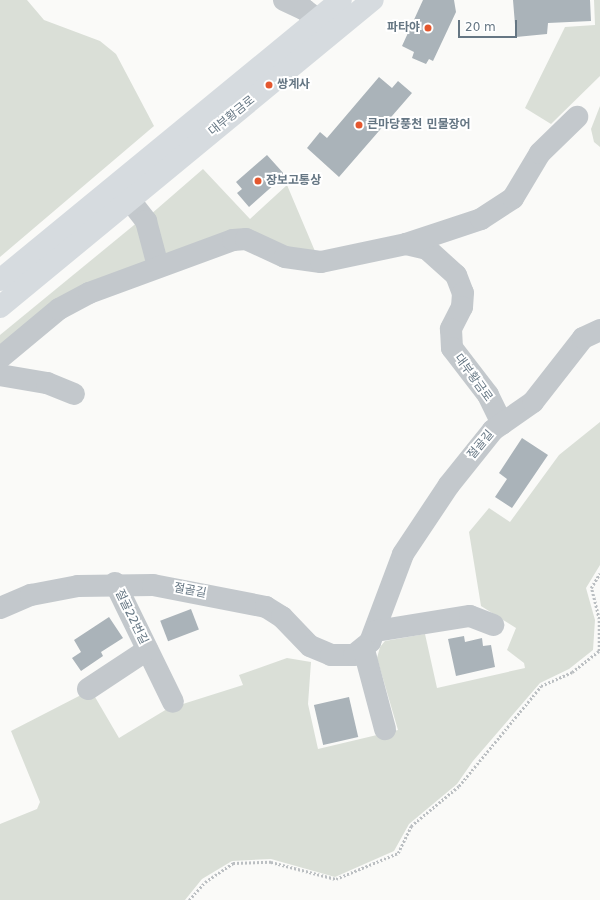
<!DOCTYPE html>
<html>
<head>
<meta charset="utf-8">
<style>
  body { margin:0 }
  #map { position:relative; width:600px; height:900px; overflow:hidden; background:#fafaf8; font-family:"DejaVu Sans","Noto Sans KR",sans-serif }
  div>[style] { position:absolute }
  .green>* { inset:0; background:#dadfd7 }
  .building>* { inset:0; background:#aab3b9; transform-origin:0 0 }
  .path>* { height:2.5px; margin-top:-1.25px; transform-origin:0; background:repeating-linear-gradient(90deg,#bbbfc2 0 2px,transparent 0 4px) }
  .minor>* { height:22px; margin:-11px; padding:0 11px; transform-origin:11px; border-radius:11px; background:#c3c8cc }
  .major>* { height:22px; margin:-11px; padding:0 11px; transform-origin:11px; border-radius:11px; background:#d6dbdf }
  .dots>* { width:11px; height:11px; translate:-50% -50%; box-sizing:border-box; border:2px solid #fff; border-radius:50% }
  span { translate:-50% -50%; white-space:nowrap; text-align:center; line-height:1.15; -webkit-text-stroke:4px #fff; paint-order:stroke }
  .poi-label { font-size:12px; color:#657683; font-weight:700 }
  .right { translate:-100% -50%; text-align:right }
  .left { translate:0 -50%; text-align:left }
  .street-label { font-size:12px; color:#657683 }
  .scale { position:absolute; left:458px; top:20px; width:59px; height:18px; box-sizing:border-box; border:2px solid #657683; border-top:0; padding-left:5px; font-size:12px; line-height:14px; white-space:nowrap; color:#657683; -webkit-text-stroke:3px #fff; paint-order:stroke }
</style>
</head>
<body>
<div id="map">
  <div class="green">
    <i style="clip-path:polygon(0 0,27px 0,44px 20px,100px 41px,116px 54px,154px 126px,0 257px)"></i>
    <i style="clip-path:polygon(594px 0,600px 0,600px 76px,551px 124px,525px 108px,565px 27px,595px 25px)"></i>
    <i style="clip-path:polygon(600px 106px,600px 147px,594px 142px,591px 129px)"></i>
    <i style="clip-path:polygon(203px 169px,250px 219px,287px 185px,317px 256px,264px 240px,162px 260px,150px 215px)"></i>
    <i style="clip-path:polygon(139px 221px,153px 264px,0 353px,0 335px)"></i>
    <i style="clip-path:polygon(600px 422px,600px 565px,586px 588px,595px 620px,593px 650px,569px 669px,540px 683px,473px 761px,457px 784px,409px 824px,394px 851px,335px 877px,271px 859px,232px 861px,202px 879px,185px 900px,0 900px,0 824px,37px 809px,40px 802px,11px 731px,81px 695px,95px 697px,119px 738px,167px 709px,243px 685px,239px 675px,287px 658px,311px 662px,308px 704px,318px 749px,398px 730px,377px 658px,380px 647px,385px 641px,425px 634px,437px 688px,525px 668px,524px 663px,507px 650px,516px 628px,481px 606px,469px 532px,489px 508px,510px 522px,559px 455px)"></i>
  </div>
  <div class="building">
    <i style="clip-path:polygon(423px 0,454px 0,456px 12px,433px 61px,429px 59px,426px 64px,412px 58px,414px 52px,402px 46px)"></i>
    <i style="clip-path:polygon(513px 0,590px 0,591px 21px,548px 23px,547px 34px,516px 37px)"></i>
    <i style="clip-path:polygon(379px 77px,392px 88px,398px 81px,412px 93px,339px 177px,307px 148px,320px 132px,327px 138px)"></i>
    <i style="clip-path:polygon(267px 155px,285px 175px,249px 207px,237px 193px,242px 189px,236px 182px)"></i>
    <i style="clip-path:polygon(522px 438px,548px 455px,512px 508px,495px 497px,507px 479px,499px 473px)"></i>
    <i style="left:191px;top:609px;width:22px;height:33px;rotate:69deg"></i>
    <i style="clip-path:polygon(109px 617px,123px 638px,101px 652px,103px 656px,81px 671px,72px 658px,81px 652px,74px 640px)"></i>
    <i style="clip-path:polygon(464px 636px,465px 642px,482px 638px,483px 646px,491px 645px,495px 667px,456px 676px,448px 639px)"></i>
    <i style="left:349px;top:697px;width:41px;height:36px;rotate:77deg"></i>
  </div>
  <div class="path">
    <i style="left:189px;top:900px;width:24px;rotate:-48deg"></i>
    <i style="left:205px;top:882px;width:34px;rotate:-34deg"></i>
    <i style="left:233px;top:863px;width:38px;rotate:-2deg"></i>
    <i style="left:271px;top:862px;width:67px;rotate:14.7deg"></i>
    <i style="left:336px;top:879px;width:67px;rotate:-22.8deg"></i>
    <i style="left:398px;top:853px;width:30px;rotate:-64deg"></i>
    <i style="left:411px;top:826px;width:62px;rotate:-39.8deg"></i>
    <i style="left:459px;top:786px;width:129px;rotate:-50.6deg"></i>
    <i style="left:541px;top:686px;width:34px;rotate:-24deg"></i>
    <i style="left:572px;top:672px;width:34px;rotate:-38deg"></i>
    <i style="left:599px;top:651px;width:32px;rotate:-90deg"></i>
    <i style="left:599px;top:619px;width:32px;rotate:-104deg"></i>
    <i style="left:591px;top:588px;width:17px;rotate:-59deg"></i>
  </div>
  <div class="minor">
    <i style="left:284px;top:0;width:23px;rotate:25deg"></i>
    <i style="left:305px;top:10px;width:34px;rotate:37deg"></i>
    <i style="left:118px;top:185px;width:46px;rotate:52.1deg"></i>
    <i style="left:146px;top:221px;width:47px;rotate:75.1deg"></i>
    <i style="left:406px;top:244px;width:22px;rotate:13deg"></i>
    <i style="left:427px;top:249px;width:39px;rotate:42deg"></i>
    <i style="left:456px;top:275px;width:19px;rotate:69deg"></i>
    <i style="left:463px;top:293px;width:14px;rotate:94deg"></i>
    <i style="left:462px;top:307px;width:25px;rotate:117deg"></i>
    <i style="left:451px;top:329px;width:19px;rotate:87deg"></i>
    <i style="left:452px;top:348px;width:59px;rotate:52.5deg"></i>
    <i style="left:488px;top:395px;width:32px;rotate:64deg"></i>
    <i style="left:0;top:358px;width:77px;rotate:-39.7deg"></i>
    <i style="left:59px;top:309px;width:34px;rotate:-28deg"></i>
    <i style="left:89px;top:293px;width:153px;rotate:-20.2deg"></i>
    <i style="left:233px;top:240px;width:13px;rotate:-4deg"></i>
    <i style="left:246px;top:239px;width:43px;rotate:24.8deg"></i>
    <i style="left:285px;top:257px;width:36px;rotate:8deg"></i>
    <i style="left:321px;top:262px;width:87px;rotate:-12deg"></i>
    <i style="left:406px;top:244px;width:79px;rotate:-18.4deg"></i>
    <i style="left:481px;top:219px;width:38px;rotate:-33deg"></i>
    <i style="left:513px;top:198px;width:52px;rotate:-59deg"></i>
    <i style="left:540px;top:153px;width:52px;rotate:-44.2deg"></i>
    <i style="left:0;top:375px;width:48px;rotate:9.7deg"></i>
    <i style="left:47px;top:383px;width:29px;rotate:22deg"></i>
    <i style="left:115px;top:583px;width:132px;rotate:64deg"></i>
    <i style="left:0;top:608px;width:34px;rotate:-23deg"></i>
    <i style="left:31px;top:595px;width:48px;rotate:-10.8deg"></i>
    <i style="left:78px;top:586px;width:75px;rotate:-0.8deg"></i>
    <i style="left:153px;top:585px;width:115px;rotate:11deg"></i>
    <i style="left:266px;top:607px;width:19px;rotate:32deg"></i>
    <i style="left:282px;top:617px;width:40px;rotate:46deg"></i>
    <i style="left:310px;top:646px;width:23px;rotate:23deg"></i>
    <i style="left:331px;top:655px;width:23px"></i>
    <i style="left:354px;top:655px;width:21px;rotate:-39deg"></i>
    <i style="left:370px;top:642px;width:94px;rotate:-69.4deg"></i>
    <i style="left:403px;top:554px;width:83px;rotate:-56.3deg"></i>
    <i style="left:449px;top:485px;width:70px;rotate:-51.3deg"></i>
    <i style="left:493px;top:430px;width:49px;rotate:-35deg"></i>
    <i style="left:533px;top:402px;width:81px;rotate:-52deg"></i>
    <i style="left:583px;top:338px;width:19px;rotate:-25deg"></i>
    <i style="left:376px;top:631px;width:95px;rotate:-9.1deg"></i>
    <i style="left:470px;top:616px;width:25px;rotate:21deg"></i>
    <i style="left:364px;top:650px;width:82px;rotate:75.1deg"></i>
    <i style="left:88px;top:689px;width:71px;rotate:-33.5deg"></i>
  </div>
  <div class="major">
    <i style="left:0;top:280px;width:441px;rotate:-39.4deg"></i>
    <i style="left:0;top:307px;width:483px;rotate:-39.5deg"></i>
  </div>
  <div class="dots">
    <i style="left:428px;top:28px;background:#e4572e"></i>
    <i style="left:269px;top:85px;background:#e4572e"></i>
    <i style="left:359px;top:125px;background:#e4572e"></i>
    <i style="left:258px;top:181px;background:#e4572e"></i>
  </div>
  <div class="poi-label">
    <span class="right" style="left:420px;top:28px">파타야</span>
    <span class="left" style="left:277px;top:85px">쌍계사</span>
    <span class="left" style="left:367px;top:125px">큰마당풍천 민물장어</span>
    <span class="left" style="left:266px;top:181px">장보고통상</span>
  </div>
  <div class="street-label">
    <span style="left:232px;top:116px;rotate:-39deg">대부황금로</span>
    <span style="left:473px;top:378px;rotate:54deg">대부황금로</span>
    <span style="left:481px;top:445px;rotate:-50deg">절골길</span>
    <span style="left:190px;top:591px;rotate:11deg">절골길</span>
    <span style="left:131px;top:617px;rotate:64deg">절골22번길</span>
  </div>
  <div class="scale">20 m</div>
</div>
</body>
</html>
